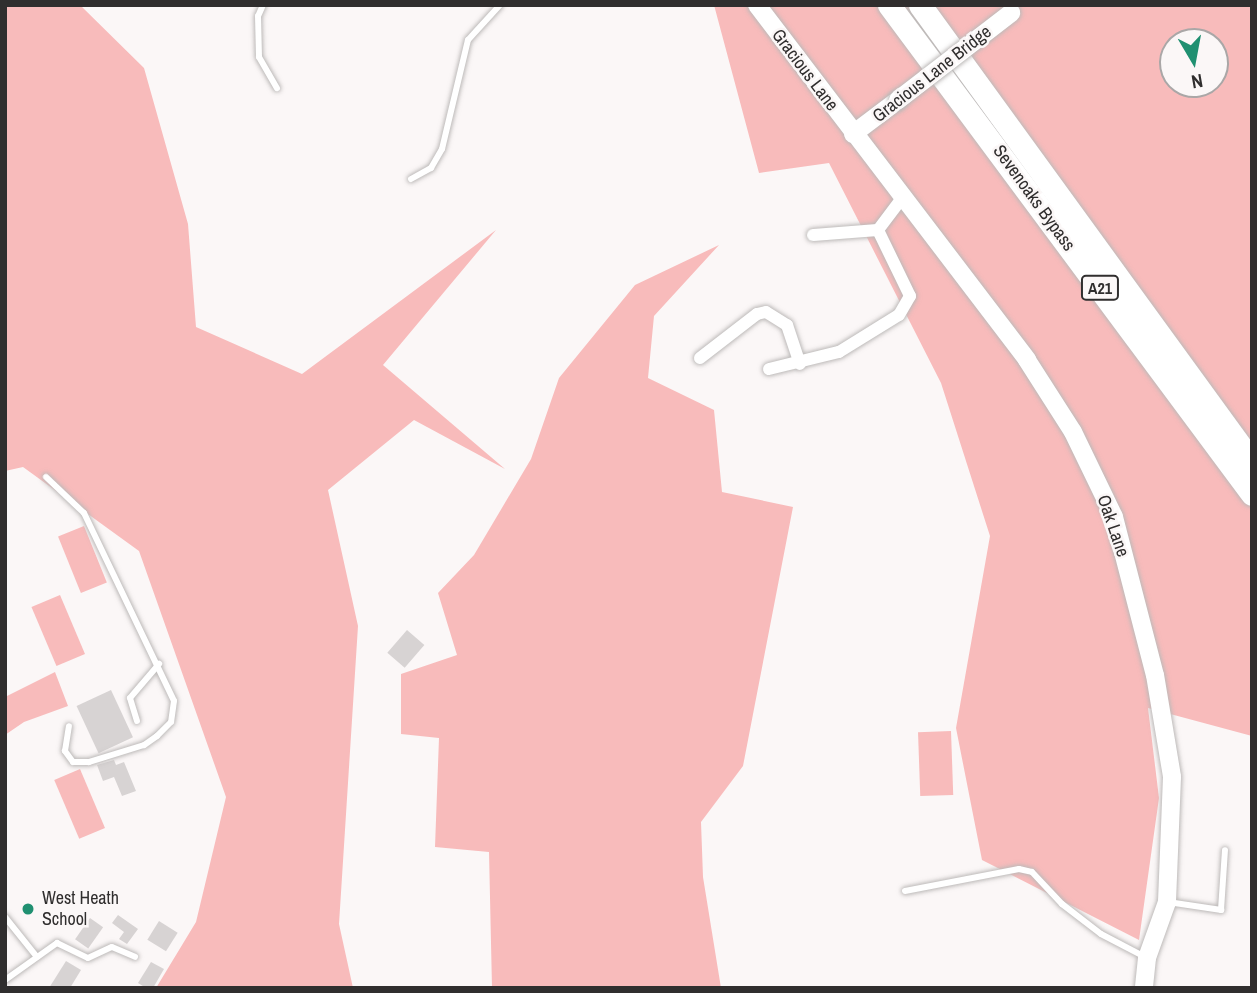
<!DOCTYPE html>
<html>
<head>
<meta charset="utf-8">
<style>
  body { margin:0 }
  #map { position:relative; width:1257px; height:993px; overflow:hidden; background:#fbf7f7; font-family:"Archivo Narrow",sans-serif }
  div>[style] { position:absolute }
  .green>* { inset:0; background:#f8bbbb; transform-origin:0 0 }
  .building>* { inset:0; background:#d7d3d3; transform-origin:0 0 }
  .roads { filter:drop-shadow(0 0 2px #bdbab9) drop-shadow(0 0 2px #bdbab9) }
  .lane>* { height:6px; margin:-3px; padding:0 3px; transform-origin:3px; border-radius:3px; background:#fff }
  .street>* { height:12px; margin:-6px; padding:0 6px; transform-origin:6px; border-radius:6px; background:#fff }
  .secondary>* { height:18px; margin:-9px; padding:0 9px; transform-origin:9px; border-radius:9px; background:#fff }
  .highway>* { height:23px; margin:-11.5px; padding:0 11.5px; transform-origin:11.5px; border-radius:11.5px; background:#fff }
  .bridges { filter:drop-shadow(0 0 2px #bdbab9) drop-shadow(0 0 2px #bdbab9) }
  .secondary-bridge>* { height:18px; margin:-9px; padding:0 9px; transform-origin:9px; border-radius:9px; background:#fff }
  .dots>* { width:19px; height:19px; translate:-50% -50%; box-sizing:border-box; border:4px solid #fbf7f7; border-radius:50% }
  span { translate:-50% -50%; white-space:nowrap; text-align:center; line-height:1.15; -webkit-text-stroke:5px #fbf7f7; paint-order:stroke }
  .shield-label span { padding:2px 5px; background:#fbf7f7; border:2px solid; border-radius:5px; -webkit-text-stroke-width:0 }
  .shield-label { font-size:16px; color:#302e2e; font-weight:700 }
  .street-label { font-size:18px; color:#302e2e }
  .poi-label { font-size:18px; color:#302e2e }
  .left { translate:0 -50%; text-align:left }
  .frame { position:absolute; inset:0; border:7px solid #302e2e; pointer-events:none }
  .north { position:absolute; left:1159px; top:28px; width:70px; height:70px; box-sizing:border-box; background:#fbf7f7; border:2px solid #aaa7a7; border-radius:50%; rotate:170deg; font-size:19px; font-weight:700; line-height:28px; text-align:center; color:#302e2e }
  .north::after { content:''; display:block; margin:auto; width:24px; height:32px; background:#209071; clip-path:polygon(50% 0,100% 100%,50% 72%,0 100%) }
</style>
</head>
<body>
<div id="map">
  <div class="green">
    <i style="clip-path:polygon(5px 5px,80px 5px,144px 68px,188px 224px,196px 327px,302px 374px,496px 230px,383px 365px,505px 469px,414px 420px,328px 490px,358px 626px,339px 924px,353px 988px,156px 988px,196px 922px,226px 797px,139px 551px,23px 467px,5px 471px)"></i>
    <i style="clip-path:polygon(evenodd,714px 5px,1252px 5px,1252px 736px,1148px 708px,1159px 798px,1139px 940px,982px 860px,956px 728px,990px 536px,941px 383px,829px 163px,759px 173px,714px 5px,1173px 42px,1215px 42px,1215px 84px,1173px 84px,1173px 42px)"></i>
    <i style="clip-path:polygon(719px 245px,654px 316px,648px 378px,714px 410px,722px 492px,793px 507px,743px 766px,701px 822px,703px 877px,721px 988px,492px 988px,489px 852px,435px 847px,439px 738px,401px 734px,401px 674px,457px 655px,438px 593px,474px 555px,531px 459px,559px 378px,635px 285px)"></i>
    <i style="left:84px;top:526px;width:61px;height:28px;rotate:68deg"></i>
    <i style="left:60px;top:595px;width:64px;height:31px;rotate:67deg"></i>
    <i style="clip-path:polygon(55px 672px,68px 706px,24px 722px,5px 735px,5px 697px)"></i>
    <i style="left:951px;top:731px;width:64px;height:33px;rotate:88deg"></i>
    <i style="left:80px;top:769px;width:64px;height:28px;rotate:67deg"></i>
  </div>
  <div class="building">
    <i style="left:407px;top:630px;width:23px;height:30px;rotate:41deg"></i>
    <i style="left:111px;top:690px;width:52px;height:38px;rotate:65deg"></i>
    <i style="clip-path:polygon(114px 760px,116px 765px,124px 762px,136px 791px,122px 796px,114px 777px,103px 781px,97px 765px)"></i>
    <i style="clip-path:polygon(118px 915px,138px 929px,127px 944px,119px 939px,124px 932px,112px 923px)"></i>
    <i style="left:90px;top:918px;width:16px;height:26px;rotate:35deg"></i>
    <i style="left:159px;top:921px;width:22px;height:22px;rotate:32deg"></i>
    <i style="clip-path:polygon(66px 961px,81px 970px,70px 988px,49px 988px)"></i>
    <i style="clip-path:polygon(151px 962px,164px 969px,153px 988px,146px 988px,138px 983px)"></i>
  </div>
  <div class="roads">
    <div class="lane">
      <i style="left:263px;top:5px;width:12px;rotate:114deg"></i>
      <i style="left:258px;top:16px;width:41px;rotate:88.6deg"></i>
      <i style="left:259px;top:57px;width:36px;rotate:60deg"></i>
      <i style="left:411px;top:179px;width:23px;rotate:-29deg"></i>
      <i style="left:431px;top:168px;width:22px;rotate:-60deg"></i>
      <i style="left:442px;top:149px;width:112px;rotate:-76.6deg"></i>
      <i style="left:468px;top:40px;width:47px;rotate:-47.6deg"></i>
      <i style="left:46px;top:477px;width:52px;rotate:43.5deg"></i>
      <i style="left:84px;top:513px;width:208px;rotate:64.4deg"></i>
      <i style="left:174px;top:701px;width:21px;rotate:98deg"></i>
      <i style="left:171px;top:722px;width:20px;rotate:135deg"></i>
      <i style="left:157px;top:736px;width:16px;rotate:145deg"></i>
      <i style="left:144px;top:745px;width:58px;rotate:162.8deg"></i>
      <i style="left:89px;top:762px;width:16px;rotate:180deg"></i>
      <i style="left:73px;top:762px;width:14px;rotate:-126deg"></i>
      <i style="left:65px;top:751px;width:25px;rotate:-81deg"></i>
      <i style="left:137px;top:721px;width:24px;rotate:-107deg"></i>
      <i style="left:130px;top:698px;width:45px;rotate:-49.5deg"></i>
      <i style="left:905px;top:891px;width:116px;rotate:-10.9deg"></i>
      <i style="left:1019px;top:869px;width:13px;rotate:13deg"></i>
      <i style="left:1032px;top:872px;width:44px;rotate:46.8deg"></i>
      <i style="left:1062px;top:904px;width:49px;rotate:37.6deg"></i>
      <i style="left:1101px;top:934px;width:50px;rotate:27.6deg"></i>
      <i style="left:1168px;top:902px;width:54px;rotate:8.6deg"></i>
      <i style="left:1221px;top:910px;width:60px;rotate:-86.2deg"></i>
      <i style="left:5px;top:917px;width:51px;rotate:51.3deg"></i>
      <i style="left:5px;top:980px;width:64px;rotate:-35.4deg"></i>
      <i style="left:57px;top:943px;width:34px;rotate:26deg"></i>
      <i style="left:88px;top:958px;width:26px;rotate:-25deg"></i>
      <i style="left:112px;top:947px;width:25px;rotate:23deg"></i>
    </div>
    <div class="street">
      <i style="left:813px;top:235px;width:65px;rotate:-4.4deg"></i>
      <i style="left:700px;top:358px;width:72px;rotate:-37.7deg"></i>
      <i style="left:757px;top:314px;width:9px;rotate:-13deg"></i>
      <i style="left:766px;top:312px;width:25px;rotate:32deg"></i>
      <i style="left:787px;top:325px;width:41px;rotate:71.6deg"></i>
      <i style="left:769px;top:369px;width:72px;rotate:-13.7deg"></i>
      <i style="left:839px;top:352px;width:70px;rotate:-31.7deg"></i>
      <i style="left:899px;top:315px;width:22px;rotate:-60deg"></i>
      <i style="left:910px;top:296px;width:73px;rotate:-115.9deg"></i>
      <i style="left:878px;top:230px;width:38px;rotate:-53deg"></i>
    </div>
    <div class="secondary">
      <i style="left:757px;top:5px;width:446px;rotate:52.7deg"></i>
      <i style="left:1027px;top:360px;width:85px;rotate:57.4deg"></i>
      <i style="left:1073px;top:432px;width:94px;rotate:64.2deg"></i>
      <i style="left:1114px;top:517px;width:163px;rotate:75.5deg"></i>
      <i style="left:1155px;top:675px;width:103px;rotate:80.5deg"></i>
      <i style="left:1172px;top:777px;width:125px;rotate:92.3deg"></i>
      <i style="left:1167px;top:902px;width:59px;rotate:109.7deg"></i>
      <i style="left:1147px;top:958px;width:30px;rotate:96deg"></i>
      <i style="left:853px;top:134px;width:56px;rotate:-37.1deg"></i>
    </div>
    <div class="highway">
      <i style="left:889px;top:5px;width:609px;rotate:53.41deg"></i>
      <i style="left:920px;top:5px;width:565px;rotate:54deg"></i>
    </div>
  </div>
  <div class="bridges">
    <div class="secondary-bridge">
      <i style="left:898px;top:100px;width:143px;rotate:-37.6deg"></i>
    </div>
  </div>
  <div class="dots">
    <i style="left:28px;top:909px;background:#209071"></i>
  </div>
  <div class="shield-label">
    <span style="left:1100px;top:288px">A21</span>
  </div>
  <div class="street-label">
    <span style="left:805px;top:70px;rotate:53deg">Gracious Lane</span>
    <span style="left:932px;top:74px;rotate:-38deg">Gracious Lane Bridge</span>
    <span style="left:1034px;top:198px;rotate:54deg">Sevenoaks Bypass</span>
    <span style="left:1113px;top:526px;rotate:71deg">Oak Lane</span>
  </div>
  <div class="poi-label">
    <span class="left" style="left:42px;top:909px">West Heath<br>School</span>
  </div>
  <div class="frame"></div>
  <div class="north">N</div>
</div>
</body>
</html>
